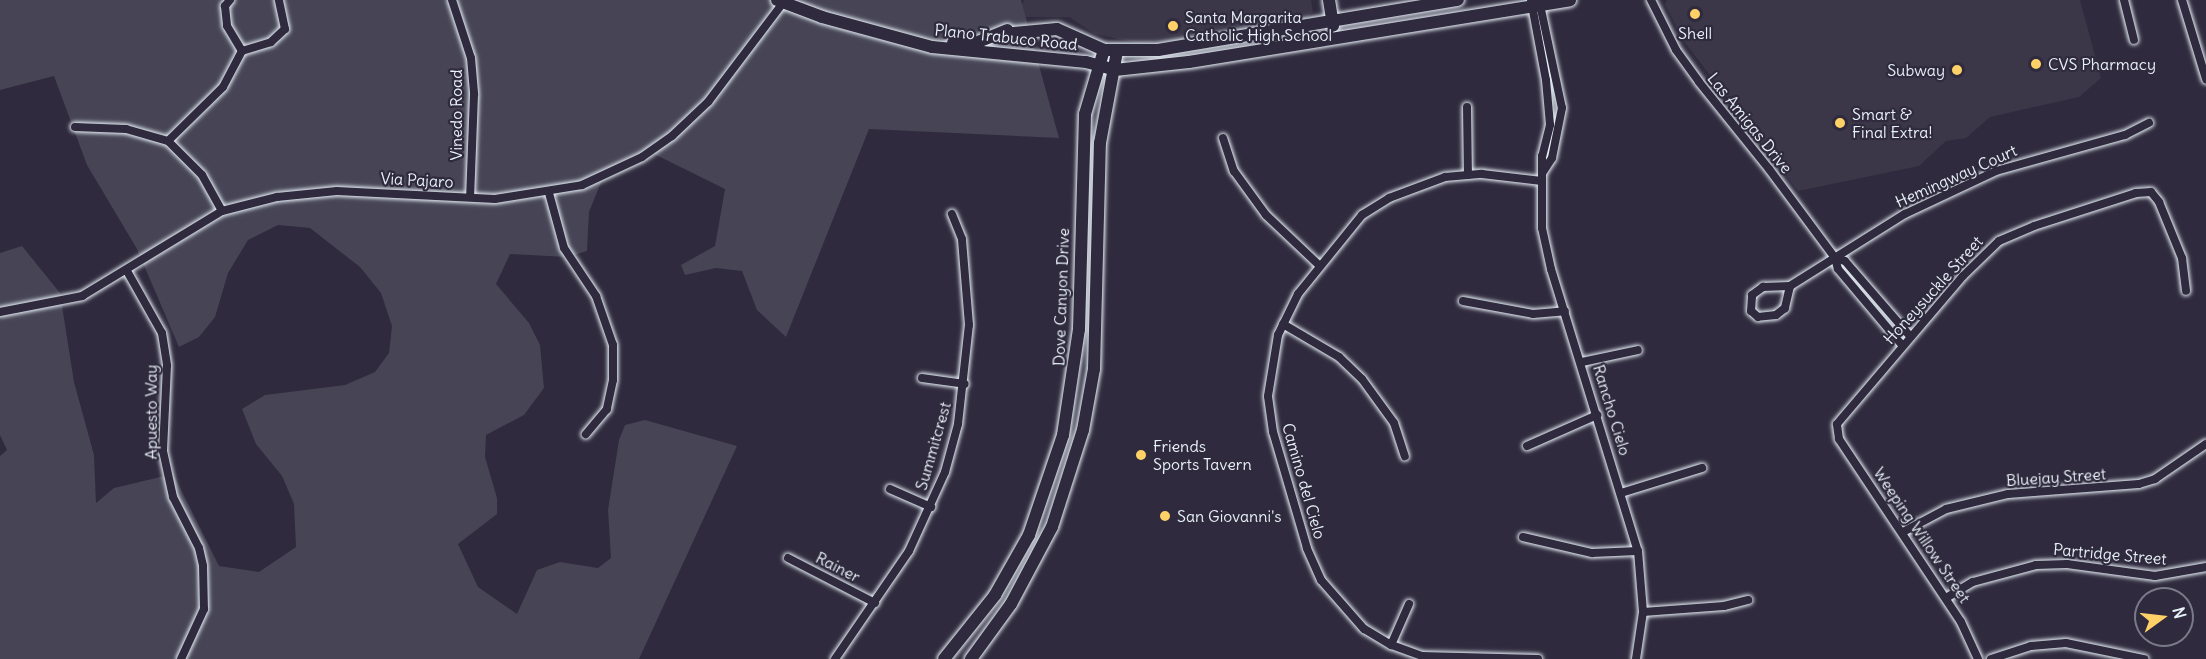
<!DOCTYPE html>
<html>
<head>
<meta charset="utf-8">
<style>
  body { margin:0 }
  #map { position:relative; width:2206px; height:659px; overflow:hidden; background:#2f2a3d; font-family:Delius,sans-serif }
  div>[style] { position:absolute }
  .built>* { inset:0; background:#3b3749 }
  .green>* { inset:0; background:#464455 }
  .roads { filter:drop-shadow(0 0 2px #e8f1f8) drop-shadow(0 0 2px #e8f1f8) }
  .street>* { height:8px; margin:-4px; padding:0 4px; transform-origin:4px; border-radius:4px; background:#2f2a3d }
  .secondary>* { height:12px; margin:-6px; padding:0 6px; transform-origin:6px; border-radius:6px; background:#2f2a3d }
  .dots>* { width:16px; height:16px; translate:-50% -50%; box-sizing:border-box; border:3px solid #2f2a3d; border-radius:50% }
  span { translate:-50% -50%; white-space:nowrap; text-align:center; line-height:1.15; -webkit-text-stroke:4.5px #2f2a3d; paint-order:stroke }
  .poi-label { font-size:16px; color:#e8f1f8 }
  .left { translate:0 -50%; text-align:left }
  .right { translate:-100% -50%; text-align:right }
  .street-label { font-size:16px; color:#e8f1f8 }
  .north { position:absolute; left:2134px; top:587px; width:60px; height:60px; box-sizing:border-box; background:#2f2a3d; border:2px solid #797a88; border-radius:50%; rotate:75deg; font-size:16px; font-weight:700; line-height:24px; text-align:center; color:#e8f1f8 }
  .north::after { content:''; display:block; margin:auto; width:21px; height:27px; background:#ffd166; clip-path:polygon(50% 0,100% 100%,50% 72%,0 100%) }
</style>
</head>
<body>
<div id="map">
  <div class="built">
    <i style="clip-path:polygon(1024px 0,1311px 0,1313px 12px,1306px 18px,1183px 40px,1138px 43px,1095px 34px,1069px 17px,1024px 17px,1020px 9px)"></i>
    <i style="clip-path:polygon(1667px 0,2080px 0,2101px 78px,2079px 97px,1990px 117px,1966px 138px,1946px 141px,1919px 166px,1798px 191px,1683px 40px,1665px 4px)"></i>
  </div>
  <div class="green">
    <i style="clip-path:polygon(0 0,1021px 0,1059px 138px,869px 129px,786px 337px,757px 310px,742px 271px,716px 268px,685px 275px,681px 265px,715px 246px,725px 189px,648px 151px,602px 180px,589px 212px,587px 251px,567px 257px,510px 254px,496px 284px,529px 323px,540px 345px,544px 388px,524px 415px,486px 435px,485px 457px,497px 498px,497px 514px,458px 544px,478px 587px,517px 614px,537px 570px,560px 562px,598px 568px,611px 558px,608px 510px,619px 440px,625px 425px,645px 420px,737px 446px,639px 659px,0 659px,0 456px,7px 450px,0 435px,0 253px,22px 246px,60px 293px,74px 382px,94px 455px,96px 503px,114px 488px,173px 474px,219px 566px,259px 572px,296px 547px,294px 504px,282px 476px,256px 444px,242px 409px,265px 395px,345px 385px,375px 372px,389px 353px,392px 326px,381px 293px,360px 267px,310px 228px,278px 225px,248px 240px,228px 273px,215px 317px,199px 337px,179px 347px,137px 249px,87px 165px,54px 76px,0 90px)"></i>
  </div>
  <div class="roads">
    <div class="street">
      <i style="left:230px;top:0;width:8px;rotate:130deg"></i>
      <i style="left:225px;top:6px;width:20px;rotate:84deg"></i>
      <i style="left:227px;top:26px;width:29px;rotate:59deg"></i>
      <i style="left:242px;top:51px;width:30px;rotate:-17deg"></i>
      <i style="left:271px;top:42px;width:19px;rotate:-43deg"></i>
      <i style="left:285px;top:29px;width:30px;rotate:-102deg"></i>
      <i style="left:452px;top:0;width:61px;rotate:71.9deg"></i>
      <i style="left:471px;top:58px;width:37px;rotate:85deg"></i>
      <i style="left:474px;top:95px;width:102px;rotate:92.2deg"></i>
      <i style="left:1531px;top:0;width:81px;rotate:79.4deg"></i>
      <i style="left:1546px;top:80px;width:45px;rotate:84.9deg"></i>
      <i style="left:1550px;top:125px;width:32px;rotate:104deg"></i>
      <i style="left:1542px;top:156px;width:72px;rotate:90deg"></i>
      <i style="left:1542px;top:228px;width:42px;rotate:77.6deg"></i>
      <i style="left:1551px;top:269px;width:295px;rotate:72.9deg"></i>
      <i style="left:1638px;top:551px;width:61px;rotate:85.3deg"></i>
      <i style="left:1643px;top:612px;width:48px;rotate:98.5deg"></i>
      <i style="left:1539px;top:0;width:110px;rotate:78deg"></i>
      <i style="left:1562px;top:108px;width:51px;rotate:101.3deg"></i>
      <i style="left:1552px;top:158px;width:17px;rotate:123deg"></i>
      <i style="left:1651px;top:0;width:56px;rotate:63.4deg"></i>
      <i style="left:1676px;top:50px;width:39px;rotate:54deg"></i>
      <i style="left:1699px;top:82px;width:112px;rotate:51.2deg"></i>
      <i style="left:1769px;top:169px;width:111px;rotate:53.4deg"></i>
      <i style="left:1835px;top:258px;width:11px;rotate:75deg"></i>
      <i style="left:1838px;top:269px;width:99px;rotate:49.9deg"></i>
      <i style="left:2124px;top:0;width:41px;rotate:76deg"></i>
      <i style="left:2182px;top:0;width:83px;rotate:73.1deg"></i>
      <i style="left:1467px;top:107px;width:68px;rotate:89.2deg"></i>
      <i style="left:75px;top:127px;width:51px;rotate:2.2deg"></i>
      <i style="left:126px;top:129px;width:44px;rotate:15.9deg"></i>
      <i style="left:168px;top:141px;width:48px;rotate:45deg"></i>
      <i style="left:202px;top:175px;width:41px;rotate:60.9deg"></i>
      <i style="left:1223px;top:138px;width:35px;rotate:72deg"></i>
      <i style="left:1234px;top:171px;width:54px;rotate:54deg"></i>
      <i style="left:1266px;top:215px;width:74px;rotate:43.4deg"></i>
      <i style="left:168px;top:141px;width:77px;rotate:-44.5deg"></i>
      <i style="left:223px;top:87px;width:41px;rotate:-62.2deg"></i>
      <i style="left:549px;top:193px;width:57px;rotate:74.7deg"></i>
      <i style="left:564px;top:248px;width:58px;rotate:56.3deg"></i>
      <i style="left:596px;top:296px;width:52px;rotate:70.9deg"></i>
      <i style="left:613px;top:345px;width:35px;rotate:90deg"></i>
      <i style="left:613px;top:380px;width:30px;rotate:102deg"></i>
      <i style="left:607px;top:409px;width:33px;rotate:130deg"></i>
      <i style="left:1835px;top:258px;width:10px;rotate:17deg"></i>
      <i style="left:1845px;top:261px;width:99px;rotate:49.1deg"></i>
      <i style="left:127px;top:271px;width:71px;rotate:60.6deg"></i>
      <i style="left:162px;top:333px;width:33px;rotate:81deg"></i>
      <i style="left:167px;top:366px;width:85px;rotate:92.7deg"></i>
      <i style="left:163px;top:451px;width:47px;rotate:77.7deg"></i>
      <i style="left:173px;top:497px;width:57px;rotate:63deg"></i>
      <i style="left:199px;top:548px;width:18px;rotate:77deg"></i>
      <i style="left:203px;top:566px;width:43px;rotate:88.7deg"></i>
      <i style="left:204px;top:609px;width:55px;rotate:114.7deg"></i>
      <i style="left:1790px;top:286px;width:23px;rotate:103deg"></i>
      <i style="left:1785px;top:308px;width:11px;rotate:142deg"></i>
      <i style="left:1776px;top:315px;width:18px;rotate:174deg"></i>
      <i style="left:1758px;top:317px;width:9px;rotate:-139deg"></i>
      <i style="left:1751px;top:311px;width:16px;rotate:-86deg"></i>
      <i style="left:1752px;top:295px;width:14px;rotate:-36deg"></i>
      <i style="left:1763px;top:287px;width:27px;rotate:-2deg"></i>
      <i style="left:1790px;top:286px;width:136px;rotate:-32.1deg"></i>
      <i style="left:1905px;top:214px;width:101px;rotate:-25.3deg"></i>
      <i style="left:1996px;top:171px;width:134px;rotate:-15.6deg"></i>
      <i style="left:2125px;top:135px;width:27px;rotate:-27deg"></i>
      <i style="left:1463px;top:301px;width:71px;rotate:10.5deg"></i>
      <i style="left:1533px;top:314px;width:32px;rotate:-5deg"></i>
      <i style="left:0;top:312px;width:84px;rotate:-11deg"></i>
      <i style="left:82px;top:296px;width:164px;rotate:-31.3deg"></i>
      <i style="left:222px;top:211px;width:57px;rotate:-14.3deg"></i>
      <i style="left:277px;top:197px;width:60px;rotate:-5.7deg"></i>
      <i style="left:337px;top:191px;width:158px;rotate:2.9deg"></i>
      <i style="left:495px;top:199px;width:88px;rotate:-9.1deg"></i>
      <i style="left:582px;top:185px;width:66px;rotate:-25deg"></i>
      <i style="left:642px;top:157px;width:37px;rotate:-35deg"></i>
      <i style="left:672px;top:136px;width:50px;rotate:-43.4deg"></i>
      <i style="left:708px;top:102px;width:124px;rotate:-52.9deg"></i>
      <i style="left:1283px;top:324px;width:65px;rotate:30.5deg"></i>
      <i style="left:1339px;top:357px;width:32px;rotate:44deg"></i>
      <i style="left:1362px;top:379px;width:54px;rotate:54deg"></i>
      <i style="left:1394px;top:423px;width:35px;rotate:72deg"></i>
      <i style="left:1582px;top:362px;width:57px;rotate:-12.1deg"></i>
      <i style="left:922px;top:378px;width:43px;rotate:7.9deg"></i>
      <i style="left:1527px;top:446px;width:77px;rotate:-23.9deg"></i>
      <i style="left:890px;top:489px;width:45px;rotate:23.7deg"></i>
      <i style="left:1621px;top:493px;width:85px;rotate:-17.2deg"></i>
      <i style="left:1903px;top:532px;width:49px;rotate:-28.1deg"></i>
      <i style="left:1946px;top:509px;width:64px;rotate:-13.6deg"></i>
      <i style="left:2008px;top:494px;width:131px;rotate:-4.4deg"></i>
      <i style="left:2139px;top:484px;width:17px;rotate:-17deg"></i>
      <i style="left:2155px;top:479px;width:62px;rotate:-34.5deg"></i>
      <i style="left:1523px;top:537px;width:71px;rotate:13.1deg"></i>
      <i style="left:1592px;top:553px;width:46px;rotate:-2.5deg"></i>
      <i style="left:788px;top:558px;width:98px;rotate:27.3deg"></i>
      <i style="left:1946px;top:598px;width:31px;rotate:-31deg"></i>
      <i style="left:1973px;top:582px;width:65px;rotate:-15.1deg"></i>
      <i style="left:2036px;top:565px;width:31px;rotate:-2deg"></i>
      <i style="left:2067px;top:564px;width:89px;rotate:7.8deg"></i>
      <i style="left:2155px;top:576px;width:52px;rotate:-10deg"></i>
      <i style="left:1643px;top:612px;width:81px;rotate:-4.2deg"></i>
      <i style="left:1724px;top:606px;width:25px;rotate:-14deg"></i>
      <i style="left:1391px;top:645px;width:45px;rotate:-66.3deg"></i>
      <i style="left:835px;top:659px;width:131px;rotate:-55.6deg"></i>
      <i style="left:909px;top:551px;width:87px;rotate:-65.5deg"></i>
      <i style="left:945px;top:472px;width:50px;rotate:-74.8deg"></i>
      <i style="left:958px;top:424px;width:100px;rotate:-83.7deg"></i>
      <i style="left:969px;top:325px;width:86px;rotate:-94.7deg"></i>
      <i style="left:962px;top:239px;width:27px;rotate:-112deg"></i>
      <i style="left:1538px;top:659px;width:116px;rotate:-178.5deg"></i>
      <i style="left:1422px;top:656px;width:33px;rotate:-160deg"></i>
      <i style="left:1391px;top:645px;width:31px;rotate:-149deg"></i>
      <i style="left:1364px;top:629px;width:65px;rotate:-131.3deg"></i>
      <i style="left:1321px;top:580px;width:35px;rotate:-114deg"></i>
      <i style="left:1307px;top:548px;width:121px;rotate:-106.3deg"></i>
      <i style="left:1273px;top:432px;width:36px;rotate:-98deg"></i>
      <i style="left:1268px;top:396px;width:62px;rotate:-80.7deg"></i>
      <i style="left:1278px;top:335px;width:46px;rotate:-64deg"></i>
      <i style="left:1298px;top:294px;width:102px;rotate:-51deg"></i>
      <i style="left:1362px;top:215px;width:32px;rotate:-32deg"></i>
      <i style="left:1389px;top:198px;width:60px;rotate:-20.6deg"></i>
      <i style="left:1445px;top:177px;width:37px;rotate:-5deg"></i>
      <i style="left:1482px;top:174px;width:60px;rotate:6.7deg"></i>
      <i style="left:1978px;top:659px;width:41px;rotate:-114.7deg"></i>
      <i style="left:1961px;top:622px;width:220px;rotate:-123.7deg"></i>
      <i style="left:1839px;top:439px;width:15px;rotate:-98deg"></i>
      <i style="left:1837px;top:424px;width:194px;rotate:-49.6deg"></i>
      <i style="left:1963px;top:276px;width:50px;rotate:-44.2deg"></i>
      <i style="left:1999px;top:241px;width:38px;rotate:-23deg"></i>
      <i style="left:2034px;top:226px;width:107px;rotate:-17.9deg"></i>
      <i style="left:2136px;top:193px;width:15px;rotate:-4deg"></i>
      <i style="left:2151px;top:192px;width:13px;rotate:51deg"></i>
      <i style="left:2159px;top:202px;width:61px;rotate:67.7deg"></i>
      <i style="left:2182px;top:258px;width:33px;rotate:83deg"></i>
      <i style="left:1991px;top:659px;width:42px;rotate:-18deg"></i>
      <i style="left:2031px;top:646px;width:35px;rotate:-5deg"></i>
      <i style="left:2066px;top:643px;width:80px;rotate:11.6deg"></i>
    </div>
    <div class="secondary">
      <i style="left:777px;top:0;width:48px;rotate:20.7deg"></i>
      <i style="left:822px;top:17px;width:114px;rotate:15.3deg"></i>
      <i style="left:932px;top:47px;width:155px;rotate:5.6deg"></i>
      <i style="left:1086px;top:62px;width:30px;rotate:15deg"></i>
      <i style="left:1115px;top:70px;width:74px;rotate:-6.2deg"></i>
      <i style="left:1189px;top:62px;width:386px;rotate:-9.2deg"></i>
      <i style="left:1329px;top:0;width:26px;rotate:81deg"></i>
      <i style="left:1003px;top:34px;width:54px;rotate:-5.3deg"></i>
      <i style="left:1057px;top:29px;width:51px;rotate:24.1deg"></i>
      <i style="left:1104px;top:50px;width:54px"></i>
      <i style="left:1158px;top:50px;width:304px;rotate:-9.5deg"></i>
      <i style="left:953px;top:43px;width:20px;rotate:3deg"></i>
      <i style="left:973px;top:44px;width:37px;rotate:-22deg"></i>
      <i style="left:944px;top:659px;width:82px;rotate:-51.4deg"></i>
      <i style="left:995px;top:595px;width:69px;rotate:-60.5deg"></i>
      <i style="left:1029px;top:535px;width:106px;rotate:-71.2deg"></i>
      <i style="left:1063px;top:435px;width:107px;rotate:-81.4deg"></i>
      <i style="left:1079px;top:329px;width:215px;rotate:-88.4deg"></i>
      <i style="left:1085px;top:114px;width:67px;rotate:-73.5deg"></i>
      <i style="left:971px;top:659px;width:68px;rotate:-54deg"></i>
      <i style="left:1011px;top:604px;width:87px;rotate:-62deg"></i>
      <i style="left:1052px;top:527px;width:102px;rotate:-72.3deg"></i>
      <i style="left:1083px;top:430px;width:62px;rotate:-79.8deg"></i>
      <i style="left:1094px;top:369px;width:226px;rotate:-88.5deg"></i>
      <i style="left:1100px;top:143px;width:94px;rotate:-79.5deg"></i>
    </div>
  </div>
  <div class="dots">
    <i style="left:1695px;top:14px;background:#ffd166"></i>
    <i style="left:1173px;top:26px;background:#ffd166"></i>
    <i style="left:2036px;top:64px;background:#ffd166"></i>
    <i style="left:1957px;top:70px;background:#ffd166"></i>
    <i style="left:1840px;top:123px;background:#ffd166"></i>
    <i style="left:1141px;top:455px;background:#ffd166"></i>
    <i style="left:1165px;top:516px;background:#ffd166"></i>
  </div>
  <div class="poi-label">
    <span class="left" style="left:1185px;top:26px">Santa Margarita<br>Catholic High School</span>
    <span style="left:1695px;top:33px">Shell</span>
    <span class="left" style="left:2048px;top:64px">CVS Pharmacy</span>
    <span class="right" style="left:1945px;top:70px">Subway</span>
    <span class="left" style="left:1852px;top:123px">Smart &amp;<br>Final Extra!</span>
    <span class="left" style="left:1153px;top:455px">Friends<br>Sports Tavern</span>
    <span class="left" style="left:1177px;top:516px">San Giovanni's</span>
  </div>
  <div class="street-label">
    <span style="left:1006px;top:37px;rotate:6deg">Plano Trabuco Road</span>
    <span style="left:456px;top:115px;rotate:-90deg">Vinedo Road</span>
    <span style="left:1750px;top:123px;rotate:51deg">Las Amigas Drive</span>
    <span style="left:1956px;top:176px;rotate:-24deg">Hemingway Court</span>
    <span style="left:417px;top:180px;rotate:3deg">Via Pajaro</span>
    <span style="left:1933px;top:290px;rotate:-48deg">Honeysuckle Street</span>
    <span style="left:1061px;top:297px;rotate:-88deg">Dove Canyon Drive</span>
    <span style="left:1612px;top:410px;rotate:73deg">Rancho Cielo</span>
    <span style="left:151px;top:412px;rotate:-90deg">Apuesto Way</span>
    <span style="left:933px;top:446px;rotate:-74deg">Summitcrest</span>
    <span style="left:2056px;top:477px;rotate:-4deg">Bluejay Street</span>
    <span style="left:1304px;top:481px;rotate:74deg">Camino del Cielo</span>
    <span style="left:1922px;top:535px;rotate:56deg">Weeping Willow Street</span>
    <span style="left:2110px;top:554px;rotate:5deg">Partridge Street</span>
    <span style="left:838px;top:567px;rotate:27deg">Rainer</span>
  </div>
  <div class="north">N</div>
</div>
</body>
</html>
